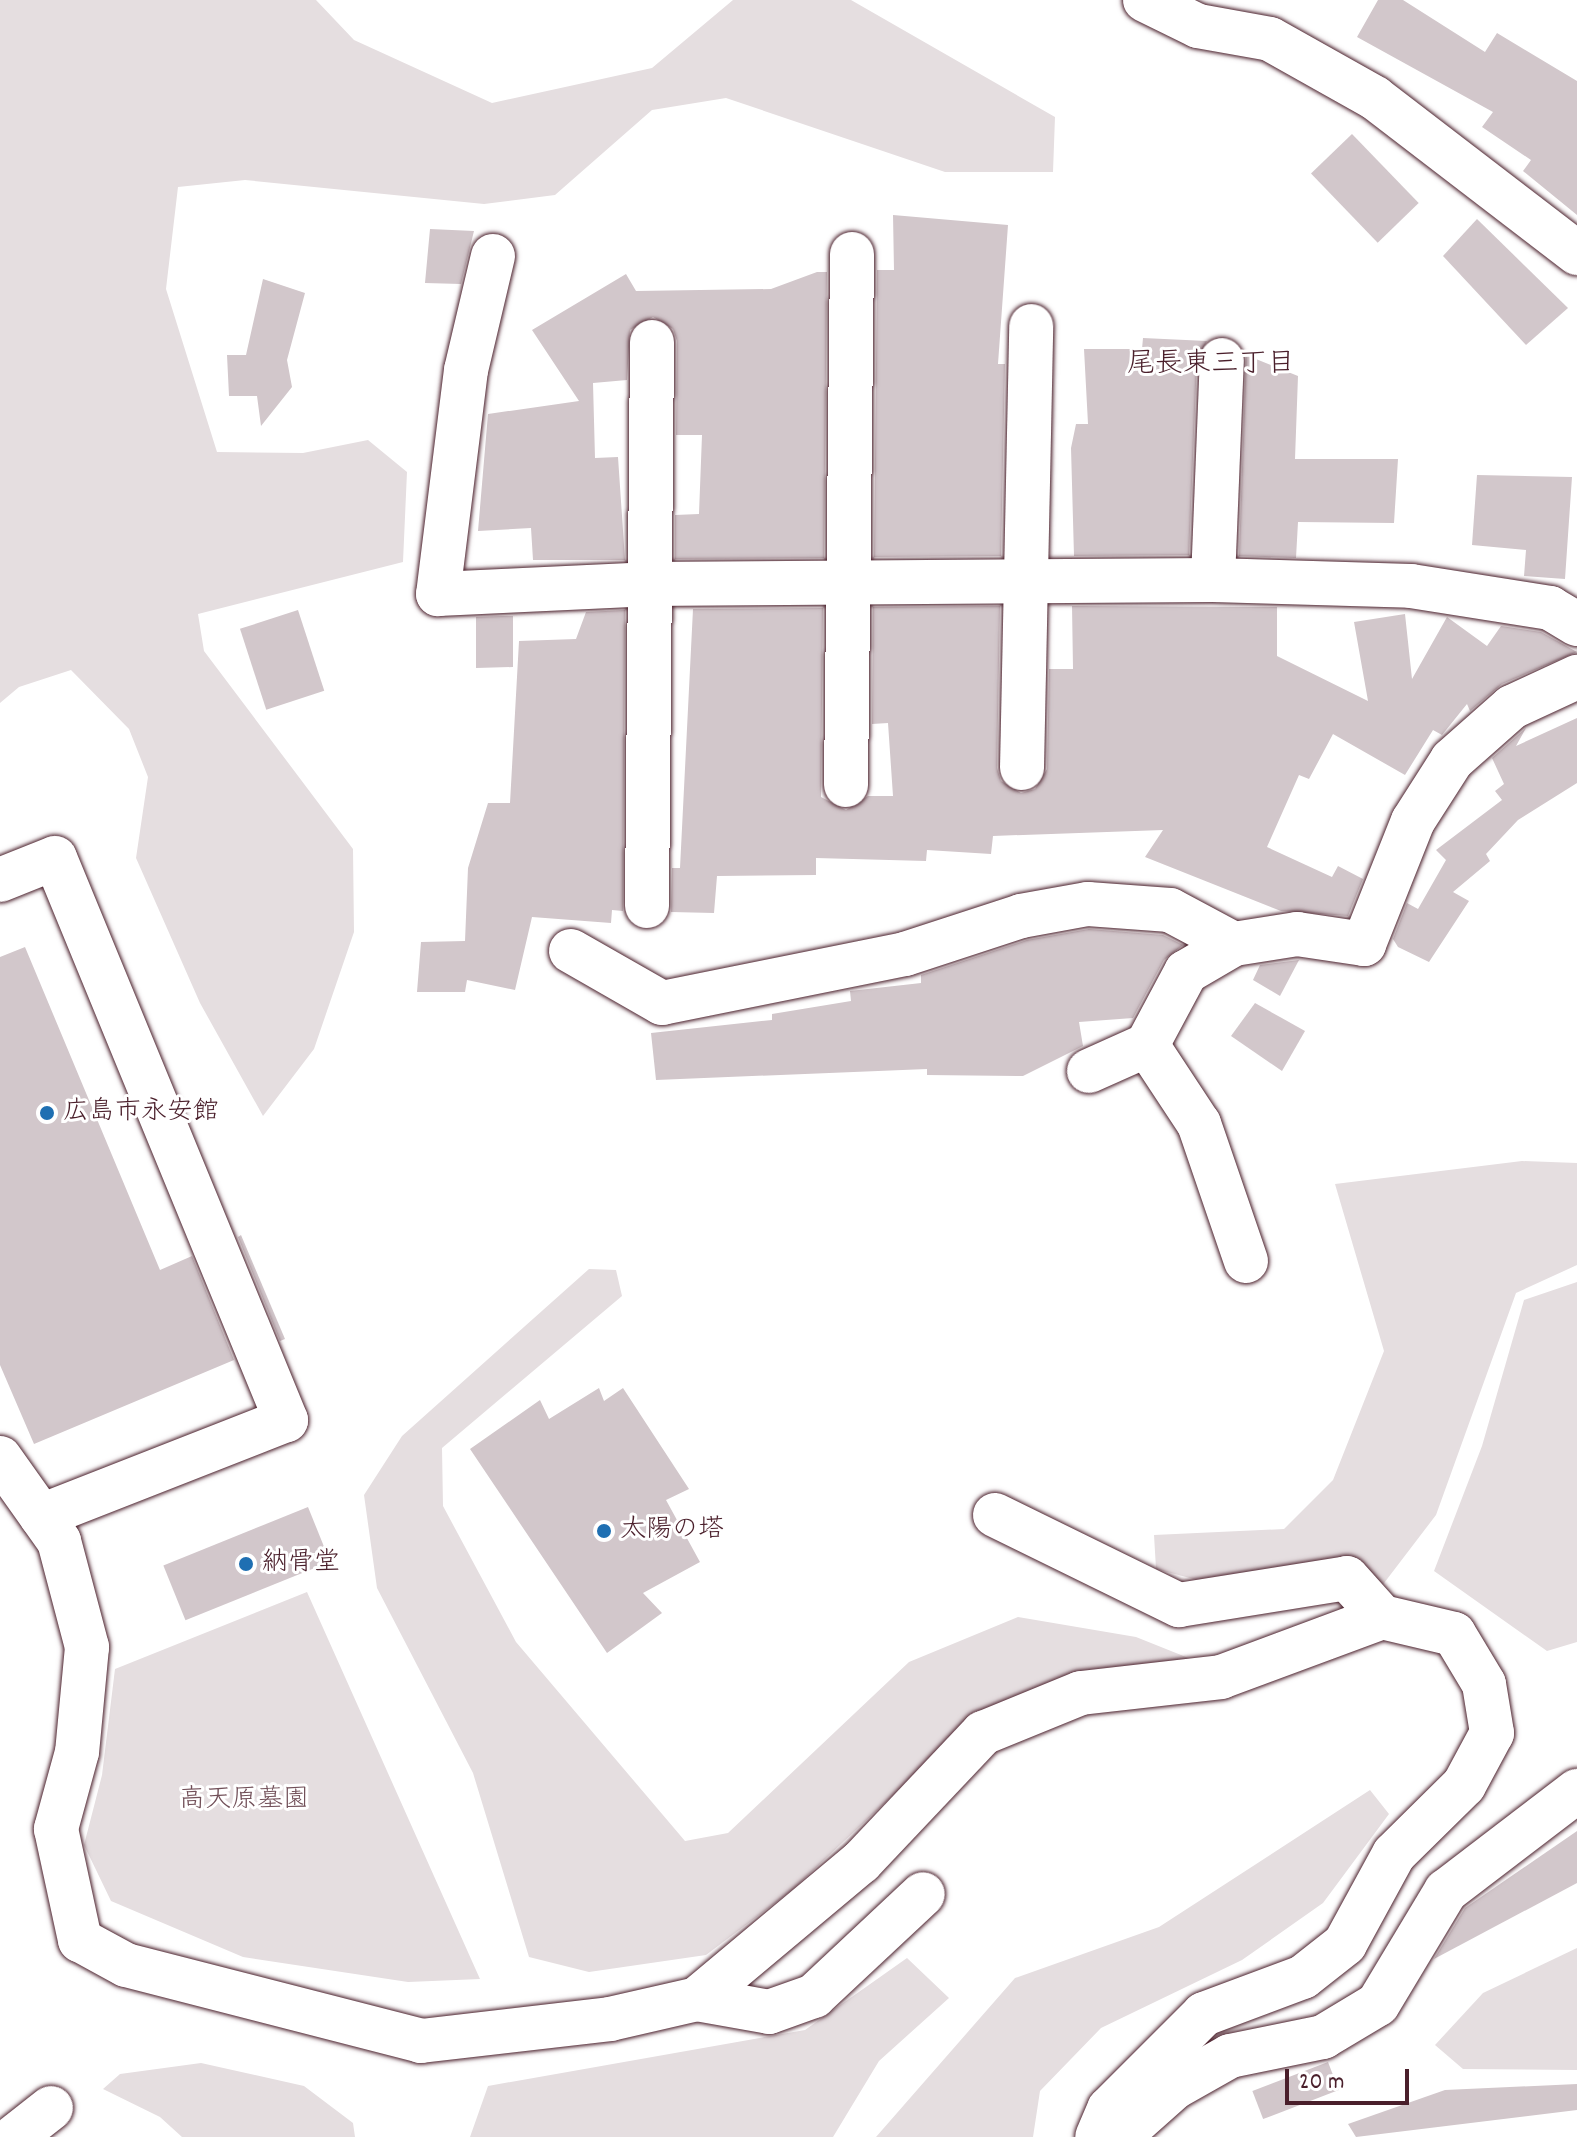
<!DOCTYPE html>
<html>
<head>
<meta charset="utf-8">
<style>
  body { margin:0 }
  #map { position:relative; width:1577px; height:2137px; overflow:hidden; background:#fff; font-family:Dekko,"Klee One",sans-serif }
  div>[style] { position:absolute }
  .green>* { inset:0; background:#e5dee0 }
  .building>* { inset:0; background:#d2c7cb; transform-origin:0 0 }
  .roads { filter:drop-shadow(0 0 2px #4a1f2b) drop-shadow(0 0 2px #4a1f2b) }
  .minor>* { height:44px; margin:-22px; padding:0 22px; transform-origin:22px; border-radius:22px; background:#fff }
  .dots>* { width:22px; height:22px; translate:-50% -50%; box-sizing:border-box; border:4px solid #fff; border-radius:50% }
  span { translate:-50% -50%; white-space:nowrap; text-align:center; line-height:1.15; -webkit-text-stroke:6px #fff; paint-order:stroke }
  .poi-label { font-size:26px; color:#4a1f2b }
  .left { translate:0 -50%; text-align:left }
  .park-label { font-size:26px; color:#714f58 }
  .neighbourhood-label { font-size:28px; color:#4a1f2b }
  .scale { position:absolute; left:1285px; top:2069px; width:124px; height:36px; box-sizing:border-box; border:4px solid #4a1f2b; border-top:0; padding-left:10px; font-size:24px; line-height:28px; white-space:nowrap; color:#4a1f2b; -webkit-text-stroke:6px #fff; paint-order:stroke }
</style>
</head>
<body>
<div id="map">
  <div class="green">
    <i style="clip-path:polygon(0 0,316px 0,354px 40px,492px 103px,652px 68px,733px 0,851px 0,1055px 117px,1053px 172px,945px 172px,726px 98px,652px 110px,555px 195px,484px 204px,245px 180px,178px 187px,166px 289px,217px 452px,303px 453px,368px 440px,407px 472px,403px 562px,198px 614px,204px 651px,353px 849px,354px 932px,314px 1049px,263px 1116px,200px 1003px,136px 858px,148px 777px,129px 729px,71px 670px,19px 687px,0 703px)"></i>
    <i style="clip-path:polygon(1522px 1161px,1577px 1163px,1577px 1265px,1516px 1293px,1436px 1515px,1378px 1591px,1246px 1593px,1156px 1569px,1154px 1535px,1284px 1529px,1333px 1480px,1384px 1351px,1335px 1184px)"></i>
    <i style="clip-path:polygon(589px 1269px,616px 1270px,622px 1296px,442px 1448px,443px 1506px,516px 1642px,685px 1841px,728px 1833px,909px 1662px,1018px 1617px,1136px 1637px,1211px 1667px,972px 1721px,792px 1890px,706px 1955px,589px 1972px,529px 1957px,473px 1773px,377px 1588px,364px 1495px,402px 1436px)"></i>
    <i style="clip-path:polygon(1577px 1282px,1577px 1642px,1547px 1651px,1434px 1571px,1482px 1446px,1524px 1300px)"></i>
    <i style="clip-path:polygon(307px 1592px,480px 1979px,408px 1982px,243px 1957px,111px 1901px,84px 1845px,102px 1775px,115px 1669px)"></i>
    <i style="clip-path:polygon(1370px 1790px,1389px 1814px,1323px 1903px,1242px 1960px,1101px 2028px,1040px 2091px,1033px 2137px,876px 2137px,1015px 1978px,1159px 1927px)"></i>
    <i style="clip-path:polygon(1577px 1948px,1577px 2070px,1463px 2069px,1435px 2045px,1483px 1993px)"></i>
    <i style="clip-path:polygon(907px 1958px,949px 1998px,879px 2061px,833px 2137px,470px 2137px,488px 2086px,805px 2030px)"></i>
    <i style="clip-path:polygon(201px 2063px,304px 2086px,353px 2123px,355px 2137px,182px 2137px,160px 2117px,103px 2089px,120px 2074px)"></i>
  </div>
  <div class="building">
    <i style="clip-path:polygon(1378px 0,1403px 0,1485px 52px,1497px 33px,1577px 81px,1577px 215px,1523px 171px,1531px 160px,1482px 127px,1493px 112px,1357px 37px)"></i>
    <i style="left:1352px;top:134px;width:96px;height:57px;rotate:46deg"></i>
    <i style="clip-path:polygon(893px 215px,1008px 225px,998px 364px,1005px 364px,1001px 556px,874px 557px,877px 270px,894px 270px)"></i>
    <i style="clip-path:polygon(1477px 219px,1568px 308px,1526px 345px,1443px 256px)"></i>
    <i style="clip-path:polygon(430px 229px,474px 231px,461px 284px,425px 283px)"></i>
    <i style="clip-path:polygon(817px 272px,827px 272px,824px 558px,675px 559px,675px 515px,699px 514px,702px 435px,676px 435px,677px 341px,673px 329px,653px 317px,630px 330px,627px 380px,593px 383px,595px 458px,618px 457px,625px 560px,533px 560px,531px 528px,478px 531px,488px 414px,579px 401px,532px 330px,626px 274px,636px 291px,771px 289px)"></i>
    <i style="clip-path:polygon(263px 279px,305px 293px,287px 360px,292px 387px,261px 426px,257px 396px,229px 396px,227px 355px,246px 355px)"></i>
    <i style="clip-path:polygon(1143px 338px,1207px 341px,1197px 359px,1189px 555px,1074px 556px,1071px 448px,1076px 424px,1088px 424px,1084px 349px,1142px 349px)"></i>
    <i style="clip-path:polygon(1246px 355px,1298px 376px,1295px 459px,1398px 459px,1394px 523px,1298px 522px,1296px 558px,1239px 556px)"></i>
    <i style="clip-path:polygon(1477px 475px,1572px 477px,1565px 579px,1524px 576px,1526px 550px,1472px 545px)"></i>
    <i style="clip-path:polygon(1000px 606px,997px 768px,1001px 781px,1021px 793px,1035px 789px,1047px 769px,1049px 669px,1073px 669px,1072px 606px,1277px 607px,1277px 656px,1368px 701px,1354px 622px,1405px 614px,1412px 679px,1447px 617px,1487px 646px,1501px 626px,1541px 632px,1577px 652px,1502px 684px,1470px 711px,1467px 704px,1442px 735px,1433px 730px,1405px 775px,1333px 734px,1309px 779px,1299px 775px,1267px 847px,1332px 877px,1338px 866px,1363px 879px,1348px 916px,1281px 911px,1145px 857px,1163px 830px,993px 836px,991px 854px,927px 850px,926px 861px,816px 858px,816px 875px,717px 876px,714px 913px,671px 912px,672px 868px,680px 868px,693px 609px,823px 608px,821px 797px,846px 810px,868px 796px,893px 796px,888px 723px,872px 724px,873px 607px)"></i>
    <i style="left:298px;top:610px;width:85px;height:61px;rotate:72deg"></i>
    <i style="clip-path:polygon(625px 610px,623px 911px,612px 910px,611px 923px,532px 917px,515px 990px,467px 980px,465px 992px,417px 992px,421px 942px,465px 941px,468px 868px,488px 803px,510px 803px,519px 641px,576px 639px,586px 612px)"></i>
    <i style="clip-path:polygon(502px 616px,513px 616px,513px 667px,476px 668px,476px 617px)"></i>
    <i style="clip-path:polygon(1577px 718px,1577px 783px,1518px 820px,1486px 854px,1490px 861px,1453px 892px,1469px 901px,1429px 962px,1398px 947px,1393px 939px,1407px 903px,1418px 909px,1446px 860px,1436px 850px,1502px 800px,1495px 791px,1504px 784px,1492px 758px,1526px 728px,1516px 746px)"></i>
    <i style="clip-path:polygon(1089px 929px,1163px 935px,1183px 945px,1164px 960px,1133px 1018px,1079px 1022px,1083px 1046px,1023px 1076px,927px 1075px,927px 1069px,656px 1080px,651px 1033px,772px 1020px,772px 1014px,851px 1001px,850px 991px,921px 983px,921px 975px,1027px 940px)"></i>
    <i style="clip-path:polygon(25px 947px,160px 1270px,192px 1256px,234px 1360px,34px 1444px,0 1365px,0 957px)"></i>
    <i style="clip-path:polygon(1299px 960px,1280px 996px,1253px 980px,1260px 965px)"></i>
    <i style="clip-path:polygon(1255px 1003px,1305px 1031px,1282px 1071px,1231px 1036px)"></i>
    <i style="clip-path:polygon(241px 1235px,285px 1339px,280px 1341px,238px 1237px)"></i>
    <i style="clip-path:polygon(599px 1388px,604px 1401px,623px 1388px,689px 1489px,666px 1500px,700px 1562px,643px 1593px,662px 1613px,607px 1653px,470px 1449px,540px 1400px,549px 1419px)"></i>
    <i style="left:308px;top:1507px;width:59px;height:156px;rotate:68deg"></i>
    <i style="clip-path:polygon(1577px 1831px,1577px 1883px,1434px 1959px,1465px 1908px)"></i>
    <i style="left:1328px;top:2062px;width:30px;height:81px;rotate:69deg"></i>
    <i style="clip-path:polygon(1577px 2084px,1577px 2110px,1356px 2137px,1348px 2124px,1445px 2090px)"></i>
  </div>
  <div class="roads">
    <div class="minor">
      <i style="left:1145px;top:0;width:59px;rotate:26.1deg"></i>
      <i style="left:1198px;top:26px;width:73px;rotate:10.2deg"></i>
      <i style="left:1270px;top:39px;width:120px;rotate:29.3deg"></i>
      <i style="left:1375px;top:98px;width:255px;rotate:37.5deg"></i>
      <i style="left:493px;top:256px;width:117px;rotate:103.3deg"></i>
      <i style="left:466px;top:370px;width:226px;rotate:97.1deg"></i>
      <i style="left:438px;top:594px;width:209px;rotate:-2.7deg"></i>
      <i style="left:647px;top:584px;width:566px;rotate:-0.4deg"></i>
      <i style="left:1213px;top:580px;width:198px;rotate:1.7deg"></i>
      <i style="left:1411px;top:586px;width:141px;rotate:9deg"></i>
      <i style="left:1550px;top:608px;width:31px;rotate:31deg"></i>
      <i style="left:1213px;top:580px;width:220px;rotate:-87.7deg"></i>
      <i style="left:1022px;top:768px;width:442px;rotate:-88.8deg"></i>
      <i style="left:846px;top:785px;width:531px;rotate:-89.35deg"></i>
      <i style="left:0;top:880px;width:59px;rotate:-21.8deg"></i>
      <i style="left:55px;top:858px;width:608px;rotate:67.66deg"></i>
      <i style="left:286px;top:1420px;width:263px;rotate:158.6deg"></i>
      <i style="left:647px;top:906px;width:564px;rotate:-89.49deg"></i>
      <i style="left:571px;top:951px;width:105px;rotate:29.7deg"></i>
      <i style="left:662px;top:1003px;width:248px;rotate:-11.4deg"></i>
      <i style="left:905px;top:954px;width:122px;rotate:-18.1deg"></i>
      <i style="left:1021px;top:916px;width:68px;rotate:-10.2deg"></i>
      <i style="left:1088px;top:904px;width:82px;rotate:4.2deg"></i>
      <i style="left:1170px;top:910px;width:72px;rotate:28deg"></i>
      <i style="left:1089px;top:1071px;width:64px;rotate:-24.1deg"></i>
      <i style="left:1246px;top:1261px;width:145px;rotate:-108.9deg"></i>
      <i style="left:1199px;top:1124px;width:95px;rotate:-123.4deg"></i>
      <i style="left:1147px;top:1045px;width:83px;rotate:-61.9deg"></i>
      <i style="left:1186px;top:972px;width:56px;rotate:-30.3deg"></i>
      <i style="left:1234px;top:944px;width:64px;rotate:-9deg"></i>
      <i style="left:1297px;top:934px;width:68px;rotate:8.5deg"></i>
      <i style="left:1364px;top:944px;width:132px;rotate:-68.3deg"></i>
      <i style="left:1413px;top:821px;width:72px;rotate:-57.4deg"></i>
      <i style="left:1452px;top:760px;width:80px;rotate:-41.5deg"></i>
      <i style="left:1512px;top:707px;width:72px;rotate:-24.8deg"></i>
      <i style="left:0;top:1458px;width:102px;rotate:54.6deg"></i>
      <i style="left:59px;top:1541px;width:110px;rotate:75.2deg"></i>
      <i style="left:87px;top:1647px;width:105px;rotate:95.4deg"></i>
      <i style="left:77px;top:1752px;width:80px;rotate:105.3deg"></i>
      <i style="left:56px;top:1829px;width:114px;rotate:77.8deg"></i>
      <i style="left:80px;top:1940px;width:52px;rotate:28.5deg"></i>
      <i style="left:126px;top:1965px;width:305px;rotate:14.4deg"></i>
      <i style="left:421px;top:2041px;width:190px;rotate:-6.6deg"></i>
      <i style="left:610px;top:2019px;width:89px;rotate:-12.9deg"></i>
      <i style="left:697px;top:1999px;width:214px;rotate:-39.9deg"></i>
      <i style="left:861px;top:1862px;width:178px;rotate:-46.6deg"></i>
      <i style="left:983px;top:1733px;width:106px;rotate:-22.2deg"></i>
      <i style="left:1081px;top:1693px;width:141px;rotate:-6.5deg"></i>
      <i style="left:1221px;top:1677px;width:172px;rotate:-20.4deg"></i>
      <i style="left:1382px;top:1617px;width:74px;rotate:13.3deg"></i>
      <i style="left:1454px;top:1634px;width:58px;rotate:59deg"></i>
      <i style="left:1484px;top:1684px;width:50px;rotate:80.7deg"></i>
      <i style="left:1492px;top:1733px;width:59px;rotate:118.3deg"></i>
      <i style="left:1464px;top:1785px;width:98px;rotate:135.4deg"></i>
      <i style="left:1394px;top:1854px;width:102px;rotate:118.6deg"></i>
      <i style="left:1345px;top:1944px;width:53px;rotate:141.8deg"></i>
      <i style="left:1303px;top:1977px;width:106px;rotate:159.5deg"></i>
      <i style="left:1204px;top:2014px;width:134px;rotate:135deg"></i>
      <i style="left:1109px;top:2109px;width:30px;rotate:113deg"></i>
      <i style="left:995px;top:1515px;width:205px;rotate:26.1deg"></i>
      <i style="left:1179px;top:1605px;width:170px;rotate:-9.1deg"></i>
      <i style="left:1347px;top:1578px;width:52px;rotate:48.1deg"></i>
      <i style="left:697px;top:1999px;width:73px;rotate:10.2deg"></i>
      <i style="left:769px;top:2012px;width:48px;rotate:-19.6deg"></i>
      <i style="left:814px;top:1996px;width:149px;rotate:-43.1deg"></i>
      <i style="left:1131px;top:2126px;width:59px;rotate:-41.6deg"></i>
      <i style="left:1175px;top:2087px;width:63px;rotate:-29.4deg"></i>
      <i style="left:1230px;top:2056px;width:95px;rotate:-11.5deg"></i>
      <i style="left:1323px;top:2037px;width:64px;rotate:-31deg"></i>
      <i style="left:1378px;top:2004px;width:132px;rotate:-59deg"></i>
      <i style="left:1446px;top:1891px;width:165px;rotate:-37.4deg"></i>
      <i style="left:14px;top:2137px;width:47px;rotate:-38.1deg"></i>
    </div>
  </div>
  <div class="dots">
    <i style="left:47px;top:1113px;background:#1f6fb2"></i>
    <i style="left:604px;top:1531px;background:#1f6fb2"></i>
    <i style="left:246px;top:1564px;background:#1f6fb2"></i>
  </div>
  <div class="poi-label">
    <span class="left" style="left:63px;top:1113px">広島市永安館</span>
    <span class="left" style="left:620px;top:1531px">太陽の塔</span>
    <span class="left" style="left:262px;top:1564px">納骨堂</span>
  </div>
  <div class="park-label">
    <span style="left:244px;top:1801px">高天原墓園</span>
  </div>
  <div class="neighbourhood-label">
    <span style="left:1211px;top:366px">尾長東三丁目</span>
  </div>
  <div class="scale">20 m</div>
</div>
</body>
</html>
